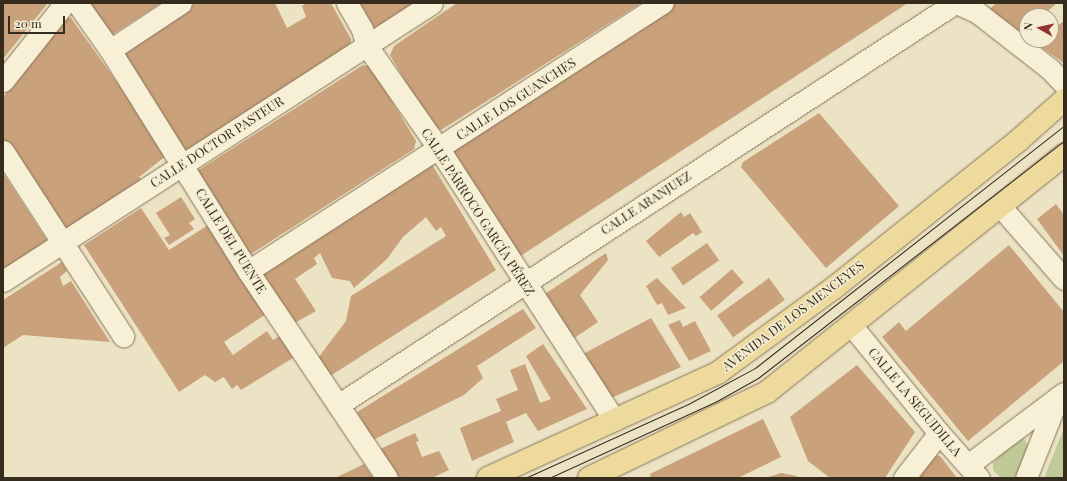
<!DOCTYPE html>
<html>
<head>
<meta charset="utf-8">
<style>
  body { margin:0 }
  #map { position:relative; width:1067px; height:481px; overflow:hidden; background:#ece3c4; font-family:"Playfair Display",serif }
  div>[style] { position:absolute }
  .green>* { inset:0; background:#c0ca98 }
  .building>* { inset:0; background:#c9a17b; transform-origin:0 0 }
  .roads { filter:drop-shadow(0 0 1px #86755b) drop-shadow(0 0 1px #86755b) }
  .minor>* { height:21px; margin:-10.5px; padding:0 10.5px; transform-origin:10.5px; border-radius:10.5px; background:#f7f0d7 }
  .major>* { height:22px; margin:-11px; padding:0 11px; transform-origin:11px; border-radius:11px; background:#eeda9d }
  .tram>* { height:1px; margin:-0.5px; padding:0 0.5px; transform-origin:0.5px; border-radius:0.5px; background:#362c1e }
  span { translate:-50% -50%; white-space:nowrap; text-align:center; line-height:1.15; -webkit-text-stroke:3px #f4edd3; paint-order:stroke }
  .street-label { font-size:13px; color:#362c1e }
  .frame { position:absolute; inset:0; border:4px solid #362c1e; pointer-events:none }
  .north { position:absolute; left:1019px; top:8px; width:40px; height:40px; box-sizing:border-box; background:#f4edd3; border:1px solid #a8a08b; border-radius:50%; rotate:278deg; font-size:11px; font-weight:700; line-height:16px; text-align:center; color:#362c1e }
  .north::after { content:''; display:block; margin:auto; width:14px; height:18px; background:#92342e; clip-path:polygon(50% 0,100% 100%,50% 72%,0 100%) }
  .scale { position:absolute; left:8px; top:16px; width:57px; height:18px; box-sizing:border-box; border:2px solid #362c1e; border-top:0; padding-left:5px; font-size:12px; line-height:14px; white-space:nowrap; color:#362c1e; -webkit-text-stroke:3px #f4edd3; paint-order:stroke }
</style>
</head>
<body>
<div id="map">
  <div class="green">
    <i style="clip-path:polygon(1064px 428px,1064px 478px,1044px 478px)"></i>
    <i style="clip-path:polygon(1015px 439px,1024px 439px,1029px 446px,1015px 478px,1001px 478px,993px 470px,993px 463px)"></i>
  </div>
  <div class="building">
    <i style="clip-path:polygon(3px 3px,48px 3px,3px 59px)"></i>
    <i style="clip-path:polygon(88px 3px,161px 3px,110px 36px)"></i>
    <i style="clip-path:polygon(196px 3px,275px 3px,287px 28px,306px 17px,302px 6px,306px 3px,331px 3px,351px 39px,350px 48px,191px 150px,182px 149px,123px 59px,125px 49px)"></i>
    <i style="clip-path:polygon(359px 3px,414px 3px,375px 29px)"></i>
    <i style="clip-path:polygon(457px 3px,641px 3px,441px 130px,432px 127px,390px 55px,394px 46px)"></i>
    <i style="clip-path:polygon(672px 3px,908px 3px,519px 257px,451px 148px)"></i>
    <i style="clip-path:polygon(996px 3px,1057px 3px,1044px 14px,1046px 16px,1027px 16px,1027px 37px,990px 9px)"></i>
    <i style="clip-path:polygon(64px 17px,71px 18px,149px 127px,166px 156px,139px 177px,142px 181px,65px 231px,3px 139px,3px 97px)"></i>
    <i style="clip-path:polygon(1051px 21px,1056px 27px,1064px 21px,1064px 63px,1031px 40px,1051px 40px)"></i>
    <i style="clip-path:polygon(363px 65px,371px 67px,416px 141px,414px 149px,251px 254px,244px 251px,194px 173px)"></i>
    <i style="clip-path:polygon(819px 113px,899px 206px,826px 268px,741px 167px,743px 162px)"></i>
    <i style="clip-path:polygon(430px 161px,496px 270px,327px 378px,315px 362px,346px 321px,351px 296px,446px 236px,441px 227px,436px 231px,426px 217px,403px 237px,387px 259px,354px 288px,350px 281px,332px 278px,320px 253px,314px 258px,317px 264px,295px 279px,316px 311px,293px 324px,262px 276px,262px 271px)"></i>
    <i style="clip-path:polygon(3px 173px,48px 242px,3px 271px)"></i>
    <i style="clip-path:polygon(181px 197px,195px 219px,189px 223px,194px 229px,169px 245px,164px 238px,170px 235px,156px 213px)"></i>
    <i style="clip-path:polygon(1056px 204px,1064px 215px,1064px 256px,1037px 219px)"></i>
    <i style="clip-path:polygon(141px 208px,169px 250px,213px 222px,269px 312px,224px 342px,233px 355px,267px 331px,273px 340px,280px 336px,293px 358px,241px 390px,237px 385px,232px 389px,224px 377px,215px 382px,205px 375px,179px 392px,84px 245px)"></i>
    <i style="clip-path:polygon(681px 212px,684px 217px,690px 213px,702px 232px,696px 236px,693px 233px,659px 257px,646px 241px)"></i>
    <i style="left:707px;top:243px;width:21px;height:44px;rotate:55deg"></i>
    <i style="clip-path:polygon(1009px 245px,1064px 312px,1064px 361px,968px 441px,882px 337px,899px 322px,906px 331px)"></i>
    <i style="clip-path:polygon(606px 253px,608px 260px,580px 295px,598px 322px,570px 341px,542px 296px)"></i>
    <i style="clip-path:polygon(62px 262px,67px 271px,60px 277px,63px 286px,71px 281px,110px 342px,23px 335px,3px 348px,3px 300px)"></i>
    <i style="left:732px;top:269px;width:18px;height:43px;rotate:49deg"></i>
    <i style="clip-path:polygon(657px 278px,686px 308px,668px 315px,662px 303px,657px 305px,646px 286px)"></i>
    <i style="left:769px;top:278px;width:27px;height:64px;rotate:54deg"></i>
    <i style="clip-path:polygon(523px 309px,536px 328px,477px 366px,483px 378px,464px 395px,373px 440px,357px 412px)"></i>
    <i style="clip-path:polygon(651px 318px,681px 367px,609px 399px,579px 356px)"></i>
    <i style="clip-path:polygon(680px 320px,683px 327px,695px 321px,711px 351px,689px 361px,668px 325px)"></i>
    <i style="clip-path:polygon(543px 344px,587px 409px,538px 431px,526px 413px,506px 422px,514px 442px,472px 461px,460px 428px,501px 411px,496px 399px,518px 390px,510px 370px,525px 364px,540px 403px,551px 399px,526px 356px)"></i>
    <i style="clip-path:polygon(857px 365px,915px 432px,885px 478px,830px 478px,808px 461px,790px 417px)"></i>
    <i style="clip-path:polygon(763px 419px,781px 457px,738px 478px,651px 478px,650px 474px)"></i>
    <i style="clip-path:polygon(415px 433px,419px 441px,416px 442px,422px 457px,439px 451px,449px 470px,432px 478px,398px 478px,380px 449px)"></i>
    <i style="clip-path:polygon(934px 455px,940px 456px,957px 478px,915px 478px)"></i>
    <i style="clip-path:polygon(364px 464px,373px 478px,335px 478px)"></i>
    <i style="clip-path:polygon(781px 473px,797px 476px,797px 478px,765px 478px)"></i>
  </div>
  <div class="roads">
    <div class="minor">
      <i style="left:77px;top:3px;width:57px;rotate:54.9deg"></i>
      <i style="left:110px;top:50px;width:261px;rotate:58deg"></i>
      <i style="left:248px;top:271px;width:249px;rotate:56.1deg"></i>
      <i style="left:347px;top:3px;width:30px;rotate:60deg"></i>
      <i style="left:362px;top:29px;width:18px;rotate:74deg"></i>
      <i style="left:367px;top:46px;width:126px;rotate:55deg"></i>
      <i style="left:439px;top:149px;width:323px;rotate:57.1deg"></i>
      <i style="left:956px;top:3px;width:24px;rotate:24deg"></i>
      <i style="left:978px;top:13px;width:91px;rotate:37.9deg"></i>
      <i style="left:1050px;top:69px;width:21px;rotate:47deg"></i>
      <i style="left:110px;top:50px;width:85px;rotate:-33.5deg"></i>
      <i style="left:3px;top:81px;width:100px;rotate:-51.5deg"></i>
      <i style="left:3px;top:151px;width:221px;rotate:57deg"></i>
      <i style="left:1000px;top:206px;width:97px;rotate:48.8deg"></i>
      <i style="left:248px;top:271px;width:494px;rotate:-32.9deg"></i>
      <i style="left:3px;top:281px;width:511px;rotate:-32.94deg"></i>
      <i style="left:852px;top:326px;width:138px;rotate:50.9deg"></i>
      <i style="left:939px;top:433px;width:60px;rotate:48.4deg"></i>
      <i style="left:338px;top:405px;width:736px;rotate:-33.09deg"></i>
      <i style="left:968px;top:465px;width:120px;rotate:-36.9deg"></i>
      <i style="left:904px;top:478px;width:57px;rotate:-52.1deg"></i>
      <i style="left:1026px;top:478px;width:87px;rotate:-68.4deg"></i>
    </div>
    <div class="major">
      <i style="left:488px;top:478px;width:254px;rotate:-24.6deg"></i>
      <i style="left:719px;top:372px;width:144px;rotate:-36.2deg"></i>
      <i style="left:835px;top:287px;width:236px;rotate:-38.6deg"></i>
      <i style="left:1019px;top:140px;width:60px;rotate:-41.6deg"></i>
      <i style="left:589px;top:478px;width:198px;rotate:-25.8deg"></i>
      <i style="left:767px;top:392px;width:380px;rotate:-38.6deg"></i>
    </div>
  </div>
  <div class="tram">
    <i style="left:525px;top:478px;width:181px;rotate:-24.4deg"></i>
    <i style="left:690px;top:403px;width:74px;rotate:-28.3deg"></i>
    <i style="left:755px;top:368px;width:392px;rotate:-38.1deg"></i>
    <i style="left:549px;top:478px;width:185px;rotate:-24.6deg"></i>
    <i style="left:717px;top:401px;width:47px;rotate:-29.3deg"></i>
    <i style="left:758px;top:378px;width:387px;rotate:-37.8deg"></i>
  </div>
  <div class="street-label">
    <span style="left:516px;top:99px;rotate:-33deg">CALLE LOS GUANCHES</span>
    <span style="left:217px;top:142px;rotate:-33deg">CALLE DOCTOR PASTEUR</span>
    <span style="left:646px;top:203px;rotate:-33deg">CALLE ARANJUEZ</span>
    <span style="left:478px;top:212px;rotate:57deg">CALLE PÁRROCO GARCÍA PÉREZ</span>
    <span style="left:231px;top:241px;rotate:58deg">CALLE DEL PUENTE</span>
    <span style="left:793px;top:316px;rotate:-37deg">AVENIDA DE LOS MENCEYES</span>
    <span style="left:915px;top:402px;rotate:50deg">CALLE LA SEGUIDILLA</span>
  </div>
  <div class="frame"></div>
  <div class="north">N</div>
  <div class="scale">20 m</div>
</div>
</body>
</html>
